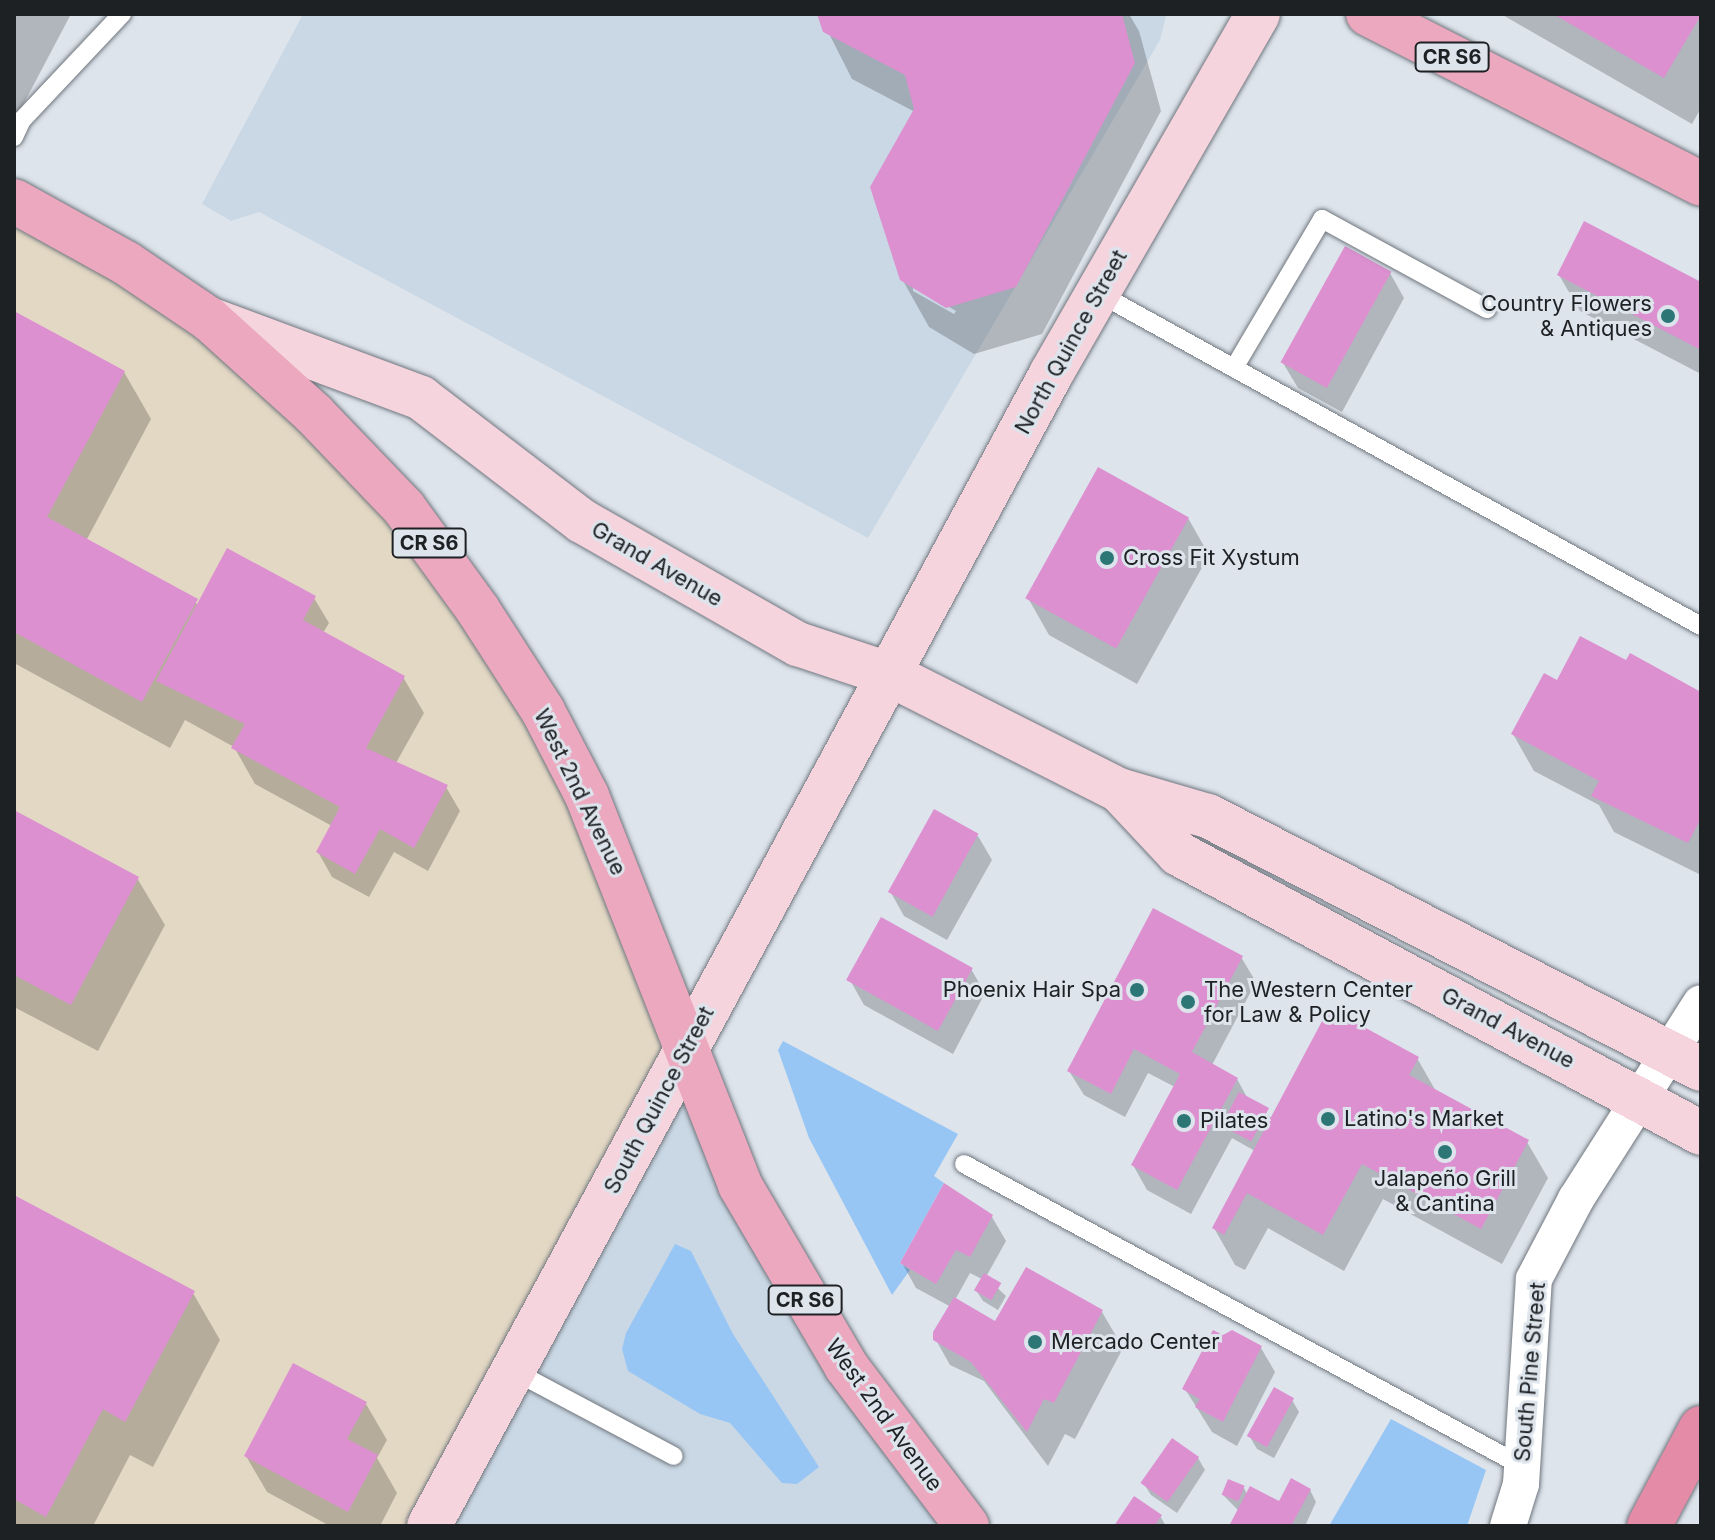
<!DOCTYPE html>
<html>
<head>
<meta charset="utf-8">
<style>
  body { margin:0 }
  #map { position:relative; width:1715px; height:1540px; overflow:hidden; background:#dde4ec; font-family:Inter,sans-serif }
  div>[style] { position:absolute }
  .built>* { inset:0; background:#cad8e5 }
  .industrial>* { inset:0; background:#e3d8c4 }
  .green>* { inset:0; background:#98c6f4 }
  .shadow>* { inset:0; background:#0003 }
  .building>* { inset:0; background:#dc90d0; transform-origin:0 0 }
  .roads { filter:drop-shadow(0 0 2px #70767d) drop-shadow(0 0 2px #70767d) }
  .service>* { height:18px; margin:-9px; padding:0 9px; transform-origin:9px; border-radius:9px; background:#fff }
  .minor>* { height:36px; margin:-18px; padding:0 18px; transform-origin:18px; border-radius:18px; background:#fff }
  .secondary>* { height:44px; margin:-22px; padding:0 22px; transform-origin:22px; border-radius:22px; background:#f5d4de }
  .primary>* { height:44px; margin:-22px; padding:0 22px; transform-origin:22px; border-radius:22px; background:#eba8be }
  .trunk>* { height:44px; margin:-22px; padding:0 22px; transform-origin:22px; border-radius:22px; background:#e48ba8 }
  .dots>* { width:22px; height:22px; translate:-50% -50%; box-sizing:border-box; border:4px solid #dde4ec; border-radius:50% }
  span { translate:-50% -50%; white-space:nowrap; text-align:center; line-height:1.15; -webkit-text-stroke:6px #dde4ec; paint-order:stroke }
  .shield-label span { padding:2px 6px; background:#dde4ec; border:2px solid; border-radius:6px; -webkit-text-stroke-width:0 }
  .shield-label { font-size:20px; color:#1e2124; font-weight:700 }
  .poi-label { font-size:22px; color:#1e2124 }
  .right { translate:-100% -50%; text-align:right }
  .left { translate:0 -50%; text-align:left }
  .street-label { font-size:22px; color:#1e2124 }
  .frame { position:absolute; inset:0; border:16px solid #1e2124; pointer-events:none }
</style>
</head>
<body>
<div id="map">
  <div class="built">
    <i style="clip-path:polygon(303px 14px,1165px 14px,1166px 16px,1160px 40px,868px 538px,259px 212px,231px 221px,202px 204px)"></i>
    <i style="clip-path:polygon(687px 1048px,721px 1142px,967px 1526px,429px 1526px)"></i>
  </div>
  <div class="industrial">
    <i style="clip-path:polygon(14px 201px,209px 319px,478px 610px,687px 1048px,429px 1526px,14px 1526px)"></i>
  </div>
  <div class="green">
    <i style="clip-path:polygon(783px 1041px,958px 1134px,934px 1176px,944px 1183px,900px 1263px,910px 1270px,892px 1295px,809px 1138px,778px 1050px)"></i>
    <i style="clip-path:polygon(675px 1244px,691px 1251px,733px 1334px,819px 1467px,797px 1484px,782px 1483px,730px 1423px,700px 1414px,628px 1371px,622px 1349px,626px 1333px)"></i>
    <i style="clip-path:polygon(1391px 1419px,1486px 1470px,1467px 1526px,1329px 1526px)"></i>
  </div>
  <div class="shadow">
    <i style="clip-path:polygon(14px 14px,71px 14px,14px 122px)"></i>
    <i style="clip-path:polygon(evenodd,819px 14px,1129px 14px,1139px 31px,1161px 111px,1042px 334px,974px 354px,929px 327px,902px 279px,915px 112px,852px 79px,819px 14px,913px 286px,956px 311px,954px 314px,913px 291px,913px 286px)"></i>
    <i style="clip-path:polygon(1501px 14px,1701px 14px,1701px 108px,1692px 124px)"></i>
    <i style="clip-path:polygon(1390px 273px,1404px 298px,1342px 412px,1298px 388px,1283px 363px)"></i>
    <i style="clip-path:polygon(1559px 275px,1701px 284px,1701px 374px,1580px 311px)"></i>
    <i style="clip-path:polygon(14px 313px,124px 372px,151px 419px,86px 541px,199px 605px,314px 598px,329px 623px,323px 633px,403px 677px,424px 713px,396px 763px,446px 787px,460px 811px,428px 871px,394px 852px,369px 897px,332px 877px,318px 852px,332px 826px,255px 784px,234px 747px,185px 720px,170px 748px,14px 663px)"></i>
    <i style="clip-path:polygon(1188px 518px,1209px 555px,1137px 684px,1049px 635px,1028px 598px)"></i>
    <i style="clip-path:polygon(1627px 662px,1701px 694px,1701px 875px,1614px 832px,1599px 805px,1534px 771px,1513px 734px,1557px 683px)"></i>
    <i style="clip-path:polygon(14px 813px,137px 878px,165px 925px,98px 1051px,14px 1007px)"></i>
    <i style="clip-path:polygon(978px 836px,992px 860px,947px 940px,904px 916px,890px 891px)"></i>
    <i style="clip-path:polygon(1241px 957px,1256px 982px,1212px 1065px,1237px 1079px,1248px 1099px,1273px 1119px,1417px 1058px,1437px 1093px,1527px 1142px,1548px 1178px,1502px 1264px,1383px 1199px,1344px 1271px,1268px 1228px,1245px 1270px,1235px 1265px,1214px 1228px,1255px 1151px,1232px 1138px,1191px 1214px,1147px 1190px,1133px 1165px,1175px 1087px,1148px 1073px,1125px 1117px,1084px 1095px,1069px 1071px)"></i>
    <i style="clip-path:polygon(971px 969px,985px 993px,953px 1054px,864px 1005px,850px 980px)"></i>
    <i style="clip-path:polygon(14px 1197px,193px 1293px,220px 1340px,153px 1467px,130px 1455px,93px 1526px,14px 1526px)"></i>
    <i style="clip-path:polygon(992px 1217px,1006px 1241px,986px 1277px,1006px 1296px,998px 1310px,983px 1301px,976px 1290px,982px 1279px,970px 1273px,955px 1300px,996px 1324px,1102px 1312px,1123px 1348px,1075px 1439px,1065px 1434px,1048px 1466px,984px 1381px,950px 1365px,936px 1340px,951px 1307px,916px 1288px,902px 1263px)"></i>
    <i style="clip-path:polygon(1261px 1348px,1275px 1372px,1237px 1446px,1212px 1432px,1185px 1389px)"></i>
    <i style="clip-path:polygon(1292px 1400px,1299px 1412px,1274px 1458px,1257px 1449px,1250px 1437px)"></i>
    <i style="clip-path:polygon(366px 1404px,387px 1440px,377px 1458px,397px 1493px,380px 1526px,330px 1526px,267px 1492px,246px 1456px)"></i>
    <i style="clip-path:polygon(1198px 1458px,1205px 1470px,1177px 1513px,1151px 1495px,1144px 1484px)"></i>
    <i style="clip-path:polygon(1244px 1488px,1247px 1494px,1280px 1504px,1310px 1490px,1316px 1502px,1305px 1526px,1231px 1526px,1239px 1511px,1223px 1495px)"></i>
    <i style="clip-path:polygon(1160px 1516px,1166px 1526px,1116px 1526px)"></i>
  </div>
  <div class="building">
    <i style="clip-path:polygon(817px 14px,1122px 14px,1135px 63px,1016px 287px,946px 308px,900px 280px,870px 187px,914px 109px,905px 75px,823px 32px)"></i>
    <i style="clip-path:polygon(1553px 14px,1701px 14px,1701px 15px,1664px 78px)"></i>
    <i style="clip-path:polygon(1584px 221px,1701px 282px,1701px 350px,1557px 275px)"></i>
    <i style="left:1345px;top:246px;width:53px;height:133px;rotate:29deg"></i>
    <i style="clip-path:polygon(14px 311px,125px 371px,47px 517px,198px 599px,142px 702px,14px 632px)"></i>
    <i style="left:1098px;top:467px;width:104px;height:150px;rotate:29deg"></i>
    <i style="clip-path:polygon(227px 548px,316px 596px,303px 620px,405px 676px,366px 748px,448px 785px,414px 848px,380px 829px,355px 874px,316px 852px,340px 807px,231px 748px,245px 724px,156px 681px)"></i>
    <i style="clip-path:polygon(1580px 636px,1626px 660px,1630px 653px,1701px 692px,1701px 818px,1688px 843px,1591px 796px,1599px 781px,1511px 734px,1544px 673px,1557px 680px)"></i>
    <i style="left:934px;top:809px;width:51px;height:95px;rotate:29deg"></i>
    <i style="clip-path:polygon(14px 810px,139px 877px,71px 1005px,14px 975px)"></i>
    <i style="clip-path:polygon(1153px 908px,1243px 956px,1192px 1052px,1238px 1078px,1177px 1190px,1131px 1165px,1180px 1074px,1134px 1049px,1111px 1094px,1067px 1071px)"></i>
    <i style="left:881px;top:917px;width:105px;height:72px;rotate:29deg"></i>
    <i style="clip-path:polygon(1329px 1008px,1419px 1057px,1409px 1075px,1529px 1140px,1481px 1229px,1362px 1164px,1323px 1235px,1247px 1193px,1224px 1235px,1212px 1228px)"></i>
    <i style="left:1239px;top:1092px;width:34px;height:38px;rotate:28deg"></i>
    <i style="clip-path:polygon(944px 1183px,993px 1215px,970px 1257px,956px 1250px,936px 1284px,900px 1263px)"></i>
    <i style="clip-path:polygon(14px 1195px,195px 1291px,125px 1422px,103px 1409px,46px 1517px,14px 1499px)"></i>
    <i style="clip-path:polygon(1026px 1267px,1103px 1310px,1054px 1403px,1044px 1399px,1027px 1432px,971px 1362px,933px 1340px,933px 1332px,954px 1297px,995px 1321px)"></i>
    <i style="left:984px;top:1273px;width:20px;height:20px;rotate:30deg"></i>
    <i style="clip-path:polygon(1213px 1330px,1223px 1335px,1232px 1330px,1262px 1346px,1223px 1422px,1195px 1407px,1200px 1399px,1182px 1389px)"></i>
    <i style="clip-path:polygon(293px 1363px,367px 1402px,347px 1439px,378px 1455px,348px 1512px,244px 1456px)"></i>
    <i style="left:1274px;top:1387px;width:23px;height:56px;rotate:29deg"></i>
    <i style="left:1172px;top:1438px;width:33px;height:55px;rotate:35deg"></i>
    <i style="clip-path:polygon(1291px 1478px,1311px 1489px,1291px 1526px,1229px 1526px,1250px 1486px,1279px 1501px)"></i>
    <i style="left:1228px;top:1479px;width:18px;height:17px;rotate:22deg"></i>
    <i style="clip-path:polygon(1134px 1496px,1162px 1515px,1154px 1526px,1114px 1526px)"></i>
  </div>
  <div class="roads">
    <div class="service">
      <i style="left:14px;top:137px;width:19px;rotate:-65deg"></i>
      <i style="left:22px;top:120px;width:146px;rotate:-46.7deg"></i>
      <i style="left:1098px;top:293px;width:689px;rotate:28.91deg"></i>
      <i style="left:1234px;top:368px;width:173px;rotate:-59.4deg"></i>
      <i style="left:1322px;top:219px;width:188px;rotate:28.6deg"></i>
      <i style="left:964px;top:1164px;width:634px;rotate:28.42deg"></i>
      <i style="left:512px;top:1370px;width:183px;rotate:28deg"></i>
    </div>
    <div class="minor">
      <i style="left:1508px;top:1526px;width:44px;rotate:-72.8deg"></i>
      <i style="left:1521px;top:1484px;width:205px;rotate:-86.4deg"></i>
      <i style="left:1534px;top:1279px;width:90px;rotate:-62.3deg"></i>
      <i style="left:1576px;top:1199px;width:232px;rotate:-57.5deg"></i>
    </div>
    <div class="secondary">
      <i style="left:209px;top:319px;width:226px;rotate:20.4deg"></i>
      <i style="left:421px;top:398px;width:203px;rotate:37.4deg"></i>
      <i style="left:582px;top:521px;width:249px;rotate:29.7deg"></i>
      <i style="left:798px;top:644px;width:98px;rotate:18.4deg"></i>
      <i style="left:891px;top:675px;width:255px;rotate:26.8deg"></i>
      <i style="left:1119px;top:790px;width:93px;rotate:16.3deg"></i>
      <i style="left:1208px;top:816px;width:554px;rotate:27.17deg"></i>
      <i style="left:1120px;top:791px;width:86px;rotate:46.9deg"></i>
      <i style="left:1179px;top:854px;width:592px;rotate:28.12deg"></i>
      <i style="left:429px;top:1526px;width:1309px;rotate:-61.63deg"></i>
      <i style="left:1051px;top:374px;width:415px;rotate:-60.1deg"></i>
    </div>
    <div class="primary">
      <i style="left:1368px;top:14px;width:374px;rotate:27deg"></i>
      <i style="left:14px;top:201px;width:128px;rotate:29deg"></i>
      <i style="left:126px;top:263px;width:100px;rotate:34deg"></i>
      <i style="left:209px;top:319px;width:142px;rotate:42.1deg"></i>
      <i style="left:314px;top:414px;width:130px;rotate:46.2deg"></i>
      <i style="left:404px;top:508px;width:126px;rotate:54deg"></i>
      <i style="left:478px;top:610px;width:120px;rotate:57.2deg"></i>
      <i style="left:543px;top:711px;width:96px;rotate:62.6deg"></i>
      <i style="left:587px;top:796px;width:418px;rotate:68.5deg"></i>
      <i style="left:740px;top:1185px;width:210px;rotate:59.6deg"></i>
      <i style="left:846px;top:1366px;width:201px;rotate:52.9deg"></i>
    </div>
    <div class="trunk">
      <i style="left:1649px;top:1526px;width:111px;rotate:-62deg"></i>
    </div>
  </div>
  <div class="dots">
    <i style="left:1668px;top:316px;background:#2c7675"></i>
    <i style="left:1107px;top:558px;background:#2c7675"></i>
    <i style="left:1137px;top:990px;background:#2c7675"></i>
    <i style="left:1188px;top:1002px;background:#2c7675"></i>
    <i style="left:1328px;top:1119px;background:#2c7675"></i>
    <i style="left:1184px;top:1121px;background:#2c7675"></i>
    <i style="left:1445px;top:1152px;background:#2c7675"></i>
    <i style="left:1035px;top:1342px;background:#2c7675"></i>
  </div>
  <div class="shield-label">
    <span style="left:1452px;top:57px">CR S6</span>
    <span style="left:429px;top:543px">CR S6</span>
    <span style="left:805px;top:1300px">CR S6</span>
  </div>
  <div class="poi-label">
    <span class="right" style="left:1652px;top:316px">Country Flowers<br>&amp; Antiques</span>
    <span class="left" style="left:1123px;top:558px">Cross Fit Xystum</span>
    <span class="left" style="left:1204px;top:1002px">The Western Center<br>for Law &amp; Policy</span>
    <span class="right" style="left:1121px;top:990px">Phoenix Hair Spa</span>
    <span class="left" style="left:1344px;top:1119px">Latino's Market</span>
    <span class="left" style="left:1200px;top:1121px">Pilates</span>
    <span style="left:1445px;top:1191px">Jalapeño Grill<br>&amp; Cantina</span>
    <span class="left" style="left:1051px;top:1342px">Mercado Center</span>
  </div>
  <div class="street-label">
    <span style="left:1071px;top:342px;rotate:-61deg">North Quince Street</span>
    <span style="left:657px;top:564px;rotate:30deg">Grand Avenue</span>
    <span style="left:580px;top:792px;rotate:64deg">West 2nd Avenue</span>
    <span style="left:1508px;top:1028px;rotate:28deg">Grand Avenue</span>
    <span style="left:659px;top:1100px;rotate:-62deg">South Quince Street</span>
    <span style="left:1530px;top:1372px;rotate:-85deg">South Pine Street</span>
    <span style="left:884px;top:1415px;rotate:54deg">West 2nd Avenue</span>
  </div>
  <div class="frame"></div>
</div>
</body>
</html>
